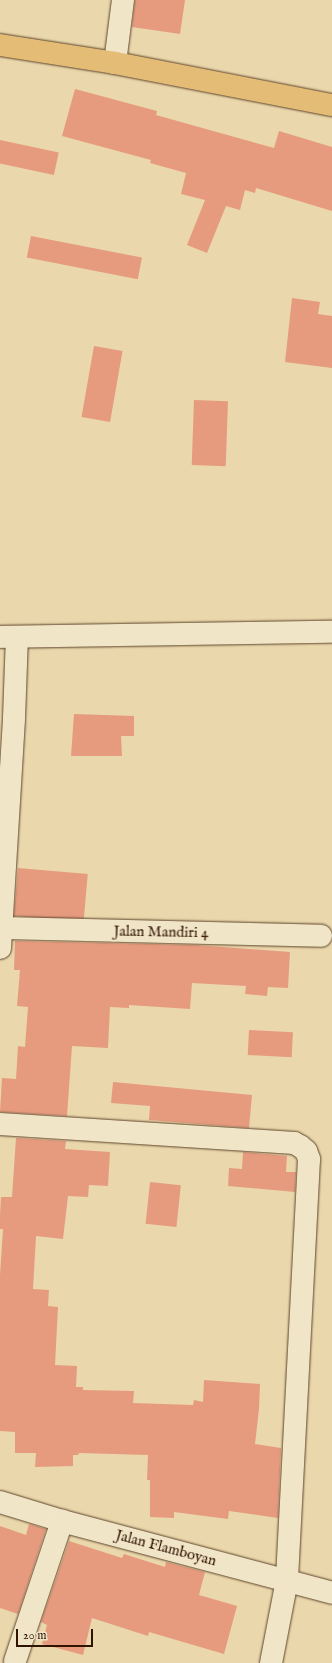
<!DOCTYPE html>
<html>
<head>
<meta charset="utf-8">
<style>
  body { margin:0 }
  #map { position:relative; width:332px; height:1663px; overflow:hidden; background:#ead7ab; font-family:"IM FELL English",serif }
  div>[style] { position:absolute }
  .building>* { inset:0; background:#e69b7e; transform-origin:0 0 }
  .roads { filter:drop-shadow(0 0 1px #5e452c) drop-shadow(0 0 1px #5e452c) }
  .street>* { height:22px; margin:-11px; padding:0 11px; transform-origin:11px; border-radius:11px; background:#f1e5c8 }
  .primary>* { height:22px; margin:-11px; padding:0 11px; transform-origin:11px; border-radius:11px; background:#e5bc76 }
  span { translate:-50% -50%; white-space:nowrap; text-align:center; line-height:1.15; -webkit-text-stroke:3.5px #f1e5c8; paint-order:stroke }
  .street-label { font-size:15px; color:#301402 }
  .scale { position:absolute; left:16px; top:1629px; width:77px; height:18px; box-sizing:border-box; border:2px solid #301402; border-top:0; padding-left:5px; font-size:12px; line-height:14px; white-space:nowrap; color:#301402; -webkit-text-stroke:3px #f1e5c8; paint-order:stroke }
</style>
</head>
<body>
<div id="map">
  <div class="building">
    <i style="clip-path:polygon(135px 0,185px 0,180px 34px,132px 27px)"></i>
    <i style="clip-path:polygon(75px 89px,157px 111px,156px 115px,274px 148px,279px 131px,332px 147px,332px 211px,256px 188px,255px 193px,245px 190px,240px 210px,226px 206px,207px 253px,187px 245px,205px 200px,181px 194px,186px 173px,150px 163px,151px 160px,62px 136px)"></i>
    <i style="left:0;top:140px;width:60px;height:23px;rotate:12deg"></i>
    <i style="left:31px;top:236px;width:113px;height:22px;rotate:11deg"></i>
    <i style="clip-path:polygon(292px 298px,320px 302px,318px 314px,332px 316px,332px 368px,285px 362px)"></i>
    <i style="left:94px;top:346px;width:29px;height:72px;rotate:10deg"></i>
    <i style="left:194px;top:400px;width:34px;height:65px;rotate:2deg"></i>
    <i style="clip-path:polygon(74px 714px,134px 716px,134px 736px,121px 736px,122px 756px,71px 756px)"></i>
    <i style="left:18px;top:868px;width:70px;height:48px;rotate:5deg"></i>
    <i style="clip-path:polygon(15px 941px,195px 945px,290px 952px,288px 988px,268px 987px,267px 996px,245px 994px,246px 986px,192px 983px,190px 1009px,129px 1005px,129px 1008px,110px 1007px,108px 1048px,72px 1046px,67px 1116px,0 1112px,2px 1078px,16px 1079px,18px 1046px,25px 1047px,28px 1007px,17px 1006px,20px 970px,14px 970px)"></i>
    <i style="left:249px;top:1030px;width:44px;height:25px;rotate:3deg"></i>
    <i style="clip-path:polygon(113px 1082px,252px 1095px,249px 1128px,149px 1120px,150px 1106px,111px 1103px)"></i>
    <i style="clip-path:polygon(16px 1138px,66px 1141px,65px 1149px,110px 1152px,108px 1186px,89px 1185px,88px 1197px,68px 1196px,63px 1239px,36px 1236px,33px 1289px,49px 1290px,48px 1306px,58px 1307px,55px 1365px,77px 1366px,76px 1387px,83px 1387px,83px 1390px,134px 1391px,133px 1403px,193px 1405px,194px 1400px,203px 1402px,204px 1380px,260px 1384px,259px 1409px,255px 1444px,281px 1448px,278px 1518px,229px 1511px,228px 1519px,174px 1512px,174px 1518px,150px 1517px,150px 1480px,147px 1480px,148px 1455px,79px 1453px,78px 1455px,73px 1455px,73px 1466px,35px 1467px,36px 1453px,15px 1453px,15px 1432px,0 1431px,0 1275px,3px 1229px,0 1229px,0 1216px,1px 1197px,12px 1197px)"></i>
    <i style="clip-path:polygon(243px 1152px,287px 1156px,286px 1172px,296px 1172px,295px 1192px,228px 1186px,229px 1168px,242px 1169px)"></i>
    <i style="left:150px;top:1182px;width:31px;height:42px;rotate:6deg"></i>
    <i style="clip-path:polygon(29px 1524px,46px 1529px,18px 1614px,0 1608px,0 1526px,26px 1535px)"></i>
    <i style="clip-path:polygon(69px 1541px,122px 1558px,124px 1554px,165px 1567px,166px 1562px,205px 1572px,199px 1595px,237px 1606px,224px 1654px,149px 1632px,148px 1636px,92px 1618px,83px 1655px,42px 1644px,47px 1625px,41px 1622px)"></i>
  </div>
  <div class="roads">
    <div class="street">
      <i style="left:115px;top:63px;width:64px;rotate:-82.8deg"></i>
      <i style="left:0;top:637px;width:332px;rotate:-0.9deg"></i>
      <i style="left:1px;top:928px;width:320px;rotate:1.4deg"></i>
      <i style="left:0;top:948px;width:230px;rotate:-86.5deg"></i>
      <i style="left:14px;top:718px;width:81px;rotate:-87.9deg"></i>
      <i style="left:0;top:1124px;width:295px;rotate:3.7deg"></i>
      <i style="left:294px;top:1143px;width:7px;rotate:27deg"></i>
      <i style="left:300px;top:1146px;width:8px;rotate:40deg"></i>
      <i style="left:306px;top:1151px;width:9px;rotate:69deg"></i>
      <i style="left:309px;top:1159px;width:422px;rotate:93deg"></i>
      <i style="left:287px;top:1580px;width:85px;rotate:100.9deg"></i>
      <i style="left:0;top:1502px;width:65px;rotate:17deg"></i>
      <i style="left:62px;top:1521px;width:279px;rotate:14.9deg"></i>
      <i style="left:15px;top:1661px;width:148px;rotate:-71.4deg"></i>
    </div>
    <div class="primary">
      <i style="left:0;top:45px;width:116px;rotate:8.9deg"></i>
      <i style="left:115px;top:63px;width:221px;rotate:11deg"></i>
    </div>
  </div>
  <div class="street-label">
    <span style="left:161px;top:932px;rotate:1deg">Jalan Mandiri 4</span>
    <span style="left:166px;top:1548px;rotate:15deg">Jalan Flamboyan</span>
  </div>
  <div class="scale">20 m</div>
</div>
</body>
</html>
